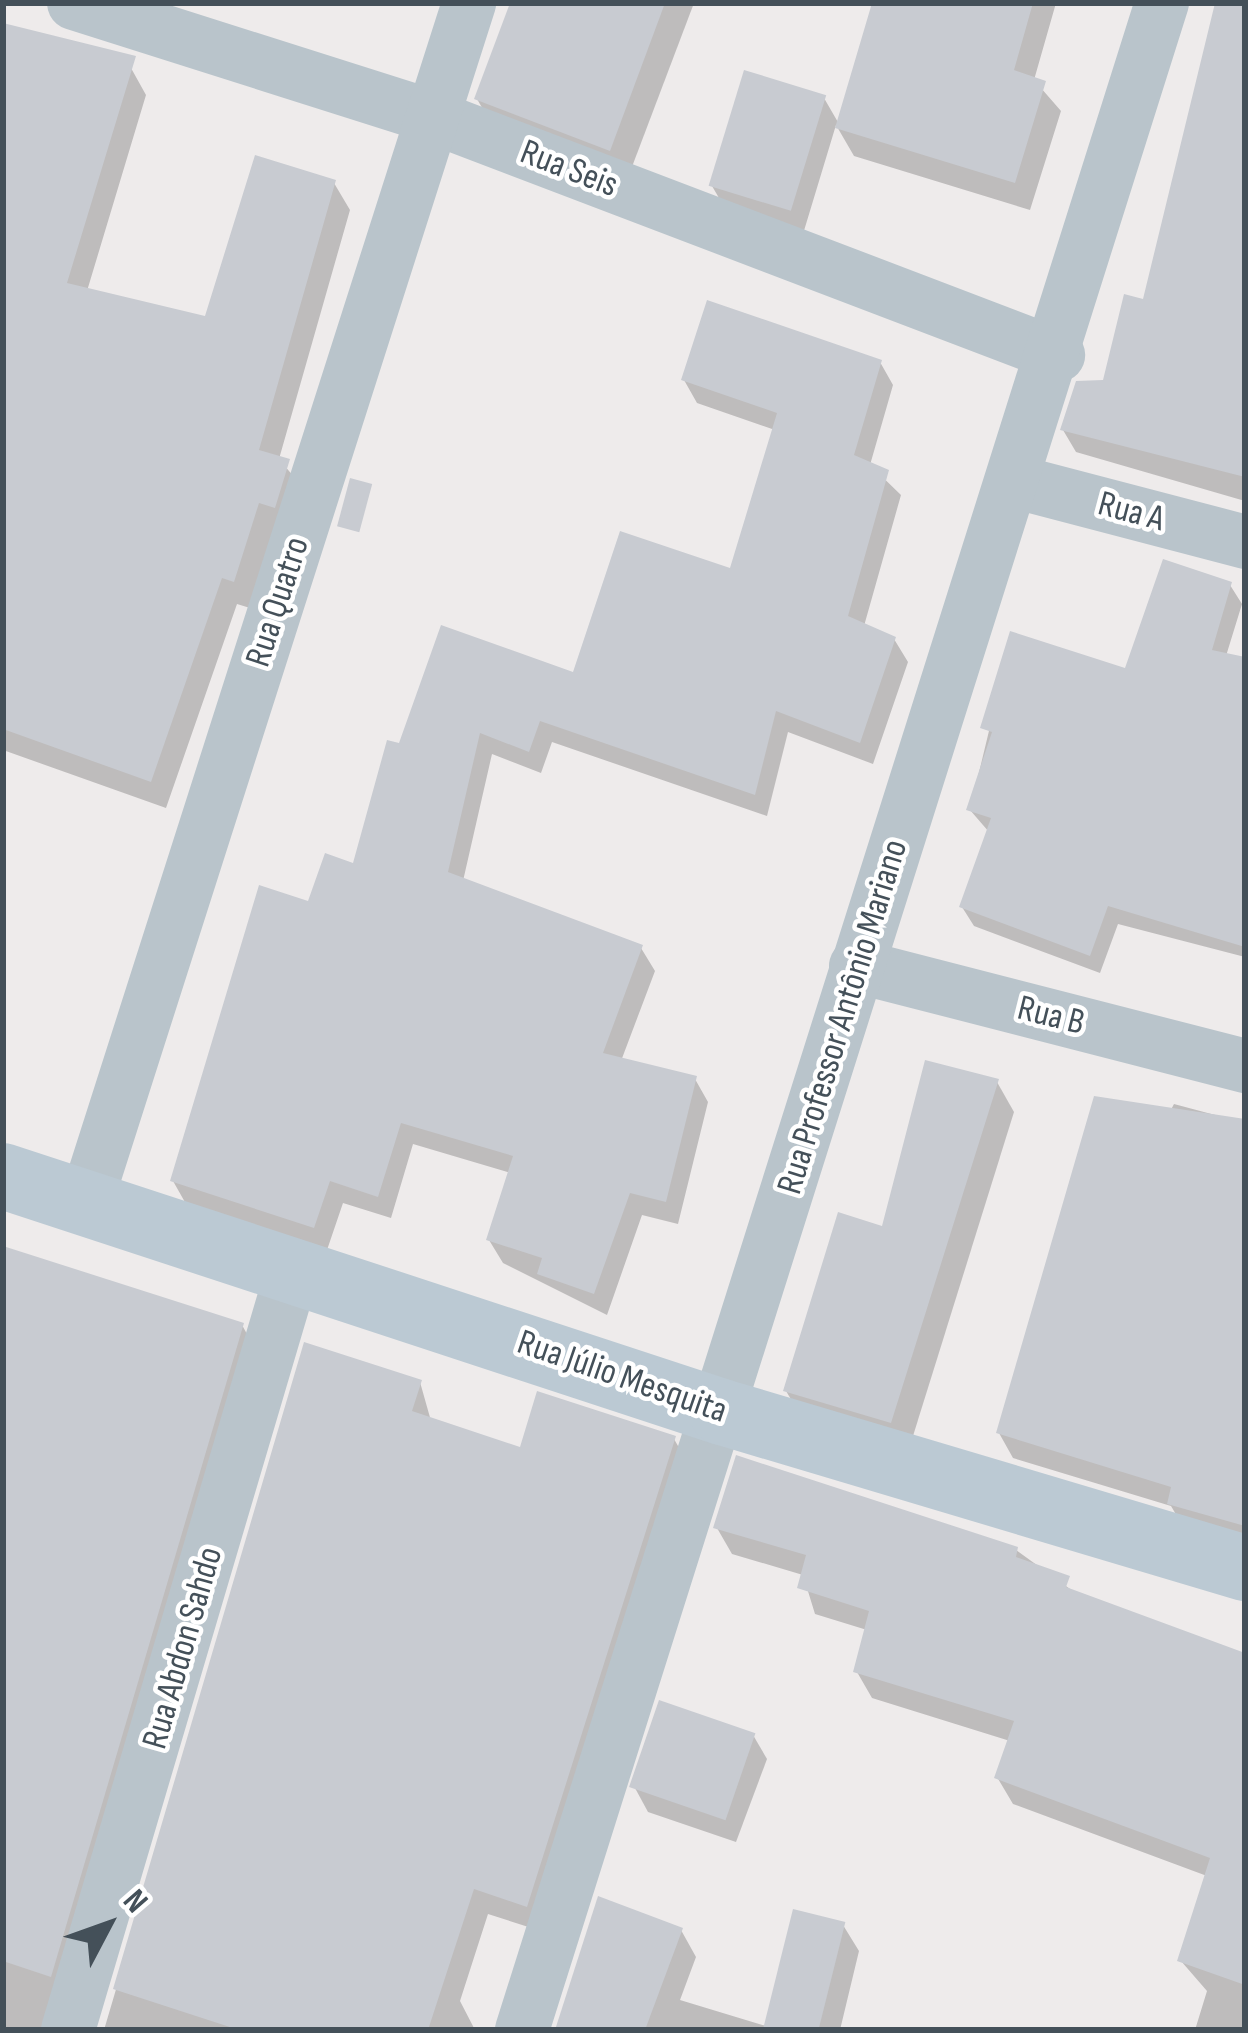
<!DOCTYPE html>
<html>
<head>
<meta charset="utf-8">
<style>
  body { margin:0 }
  #map { position:relative; width:1248px; height:2033px; overflow:hidden; background:#eeebeb; font-family:"Sofia Sans Condensed",sans-serif }
  div>[style] { position:absolute }
  .shadow>* { inset:0; background:#0003 }
  .building>* { inset:0; background:#c8cbd1; transform-origin:0 0 }
  .street>* { height:54px; margin:-27px; padding:0 27px; transform-origin:27px; border-radius:27px; background:#b9c4cb }
  .secondary>* { height:66px; margin:-33px; padding:0 33px; transform-origin:33px; border-radius:33px; background:#bbc9d3 }
  span { translate:-50% -50%; white-space:nowrap; text-align:center; line-height:1.15; -webkit-text-stroke:9px #fff; paint-order:stroke }
  .street-label { font-size:36px; color:#445059 }
  .frame { position:absolute; inset:0; border:6px solid #445059; pointer-events:none }
  .north { position:absolute; left:48px; top:1865px; width:120px; height:120px; -webkit-text-stroke:9px #fff; paint-order:stroke; rotate:49deg; font-size:33px; font-weight:700; line-height:48px; text-align:center; color:#445059 }
  .north::after { content:''; display:block; margin:auto; width:42px; height:54px; background:#445059; clip-path:polygon(50% 0,100% 100%,50% 72%,0 100%) }
</style>
</head>
<body>
<div id="map">
  <div class="shadow">
    <i style="clip-path:polygon(513px 3px,694px 3px,627px 180px,495px 130px,477px 99px)"></i>
    <i style="clip-path:polygon(875px 3px,1056px 3px,1034px 80px,1061px 111px,1030px 210px,854px 156px,836px 125px,803px 234px,726px 210px,712px 186px,824px 98px,839px 124px)"></i>
    <i style="clip-path:polygon(1239px 3px,1245px 3px,1245px 501px,1076px 452px,1063px 430px,1105px 383px,1145px 303px)"></i>
    <i style="clip-path:polygon(3px 32px,131px 68px,146px 95px,87px 291px,207px 320px,334px 183px,350px 210px,279px 459px,304px 489px,250px 608px,237px 604px,166px 808px,3px 750px)"></i>
    <i style="clip-path:polygon(880px 362px,893px 385px,870px 465px,901px 495px,864px 626px,894px 639px,908px 662px,873px 764px,788px 732px,767px 816px,552px 742px,541px 773px,492px 754px,463px 881px,641px 948px,655px 971px,621px 1061px,695px 1079px,708px 1102px,678px 1224px,642px 1215px,607px 1315px,503px 1263px,489px 1240px,511px 1173px,413px 1144px,391px 1218px,343px 1203px,327px 1250px,186px 1204px,173px 1181px,310px 905px,355px 867px,401px 746px,575px 676px,731px 571px,775px 430px,697px 403px,684px 380px)"></i>
    <i style="clip-path:polygon(1230px 585px,1242px 604px,1226px 656px,1245px 660px,1245px 957px,1118px 924px,1100px 973px,974px 926px,962px 907px,989px 832px,970px 810px,1012px 635px,1127px 671px)"></i>
    <i style="clip-path:polygon(997px 1082px,1014px 1112px,908px 1452px,804px 1421px,786px 1391px,884px 1230px)"></i>
    <i style="clip-path:polygon(1174px 1104px,1245px 1123px,1245px 1546px,1184px 1528px,1171px 1506px,1013px 1458px,999px 1433px)"></i>
    <i style="clip-path:polygon(3px 1249px,242px 1325px,257px 1352px,57px 2030px,3px 2030px)"></i>
    <i style="clip-path:polygon(306px 1346px,420px 1382px,431px 1421px,522px 1451px,674px 1439px,689px 1465px,541px 1931px,488px 1914px,460px 2001px,475px 2030px,104px 2030px)"></i>
    <i style="clip-path:polygon(717px 1528px,1016px 1550px,1077px 1594px,1245px 1655px,1245px 2030px,1195px 2030px,1207px 1991px,1181px 1961px,1207px 1876px,1013px 1804px,997px 1777px,1010px 1741px,872px 1698px,857px 1672px,867px 1630px,815px 1614px,803px 1575px,732px 1554px)"></i>
    <i style="clip-path:polygon(753px 1735px,767px 1759px,736px 1842px,648px 1812px,635px 1788px)"></i>
    <i style="clip-path:polygon(843px 1925px,859px 1951px,840px 2030px,567px 2030px,681px 1930px,696px 1957px,680px 2000px,766px 2026px)"></i>
  </div>
  <div class="building">
    <i style="clip-path:polygon(510px 3px,665px 3px,610px 151px,474px 99px)"></i>
    <i style="clip-path:polygon(872px 3px,1033px 3px,1014px 70px,1046px 81px,1015px 183px,835px 128px)"></i>
    <i style="clip-path:polygon(1215px 3px,1245px 3px,1245px 477px,1060px 430px,1076px 381px,1103px 380px,1124px 294px,1143px 299px)"></i>
    <i style="clip-path:polygon(3px 23px,136px 56px,67px 283px,205px 316px,255px 155px,336px 180px,259px 450px,290px 459px,275px 508px,259px 503px,234px 582px,222px 578px,151px 782px,3px 729px)"></i>
    <i style="left:744px;top:70px;width:86px;height:121px;rotate:17deg"></i>
    <i style="clip-path:polygon(707px 300px,882px 360px,854px 455px,889px 470px,848px 616px,896px 637px,860px 743px,776px 711px,755px 795px,540px 721px,529px 752px,480px 733px,448px 872px,643px 945px,603px 1053px,697px 1076px,666px 1202px,630px 1193px,594px 1294px,537px 1274px,542px 1258px,486px 1240px,513px 1156px,401px 1123px,378px 1197px,330px 1181px,314px 1228px,170px 1181px,259px 885px,308px 901px,325px 853px,353px 863px,387px 740px,399px 743px,441px 625px,573px 672px,620px 531px,730px 568px,777px 413px,681px 380px)"></i>
    <i style="left:350px;top:478px;width:23px;height:50px;rotate:15deg"></i>
    <i style="clip-path:polygon(1163px 559px,1232px 582px,1212px 650px,1245px 657px,1245px 947px,1108px 906px,1090px 956px,959px 907px,991px 818px,966px 810px,992px 732px,980px 728px,1010px 631px,1125px 668px)"></i>
    <i style="clip-path:polygon(925px 1060px,999px 1079px,891px 1423px,783px 1391px,838px 1212px,882px 1226px)"></i>
    <i style="clip-path:polygon(1094px 1096px,1245px 1119px,1245px 1526px,1167px 1504px,1171px 1487px,996px 1433px)"></i>
    <i style="clip-path:polygon(3px 1246px,244px 1323px,51px 1977px,3px 1961px)"></i>
    <i style="clip-path:polygon(304px 1342px,422px 1380px,412px 1411px,520px 1447px,537px 1391px,676px 1436px,527px 1907px,474px 1889px,428px 2030px,239px 2030px,113px 1989px)"></i>
    <i style="clip-path:polygon(736px 1455px,1018px 1547px,1016px 1557px,1070px 1576px,1066px 1587px,1245px 1653px,1245px 1985px,1177px 1961px,1210px 1858px,994px 1778px,1014px 1721px,853px 1672px,869px 1611px,797px 1588px,806px 1555px,713px 1528px)"></i>
    <i style="left:659px;top:1700px;width:102px;height:92px;rotate:19deg"></i>
    <i style="clip-path:polygon(598px 1896px,683px 1928px,645px 2030px,555px 2030px)"></i>
    <i style="left:793px;top:1909px;width:54px;height:125px;rotate:14deg"></i>
  </div>
  <div class="street">
    <i style="left:74px;top:3px;width:377px;rotate:17.6deg"></i>
    <i style="left:433px;top:117px;width:669px;rotate:20.85deg"></i>
    <i style="left:1017px;top:482px;width:236px;rotate:14.7deg"></i>
    <i style="left:856px;top:966px;width:402px;rotate:14.4deg"></i>
    <i style="left:86px;top:1202px;width:1259px;rotate:-72.28deg"></i>
    <i style="left:68px;top:2030px;width:797px;rotate:-73.52deg"></i>
    <i style="left:522px;top:2030px;width:2126px;rotate:-72.48deg"></i>
  </div>
  <div class="secondary">
    <i style="left:3px;top:1176px;width:757px;rotate:18.17deg"></i>
    <i style="left:722px;top:1412px;width:546px;rotate:16.61deg"></i>
  </div>
  <div class="street-label">
    <span style="left:569px;top:169px;rotate:21deg">Rua Seis</span>
    <span style="left:1131px;top:512px;rotate:15deg">Rua A</span>
    <span style="left:278px;top:602px;rotate:-72deg">Rua Quatro</span>
    <span style="left:1051px;top:1016px;rotate:14deg">Rua B</span>
    <span style="left:843px;top:1017px;rotate:-73deg">Rua Professor Antônio Mariano</span>
    <span style="left:622px;top:1377px;rotate:19deg">Rua Júlio Mesquita</span>
    <span style="left:183px;top:1648px;rotate:-74deg">Rua Abdon Sahdo</span>
  </div>
  <div class="frame"></div>
  <div class="north">N</div>
</div>
</body>
</html>
